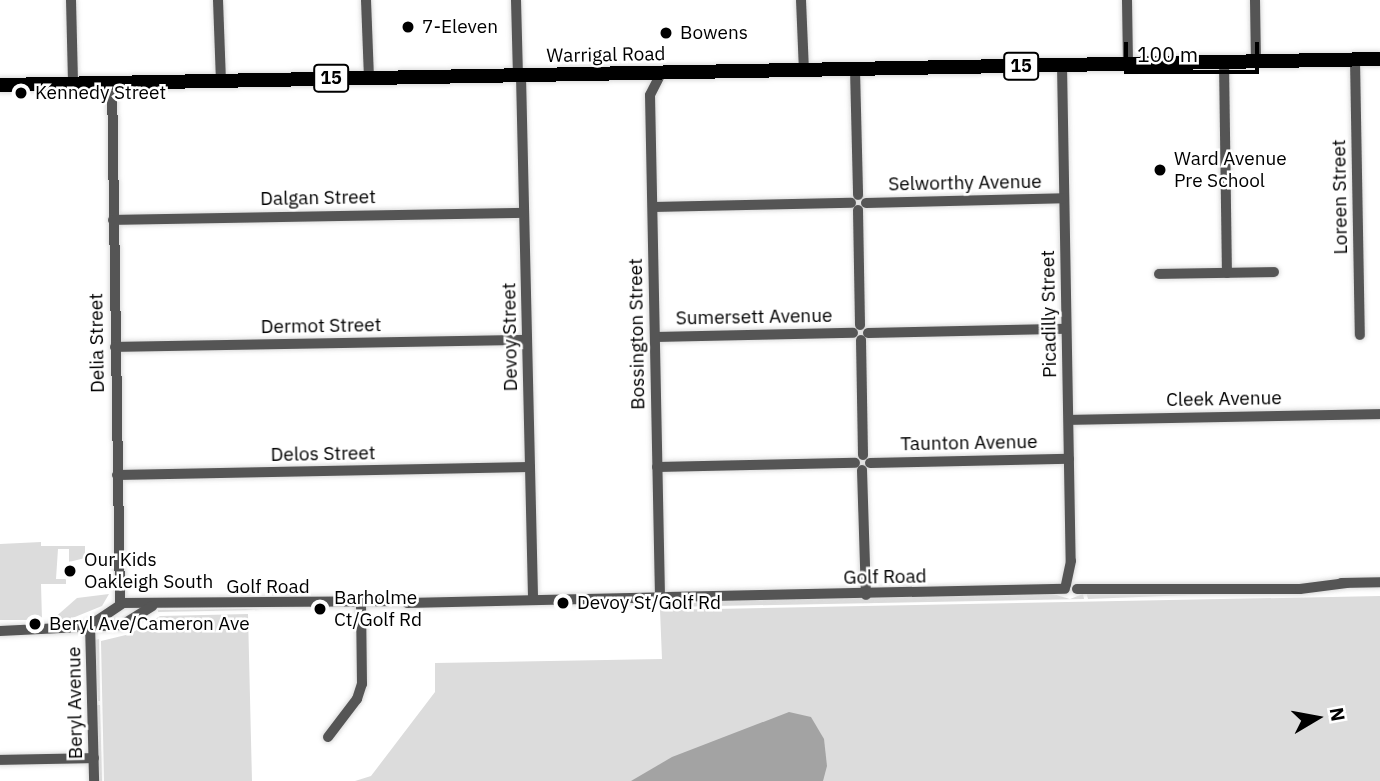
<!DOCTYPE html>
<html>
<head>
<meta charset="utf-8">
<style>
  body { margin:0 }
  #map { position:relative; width:1380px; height:781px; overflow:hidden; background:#fff; font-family:"IBM Plex Sans",sans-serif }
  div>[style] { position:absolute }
  .green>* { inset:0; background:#dcdcdc }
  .water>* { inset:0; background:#a3a3a3 }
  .roads { filter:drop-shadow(0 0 2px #dbdbdb) drop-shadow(0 0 2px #dbdbdb) }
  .minor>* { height:10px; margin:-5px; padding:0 5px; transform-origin:5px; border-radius:5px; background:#555 }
  .highway>* { height:14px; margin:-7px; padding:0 7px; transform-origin:7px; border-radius:7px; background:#000 }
  .dots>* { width:19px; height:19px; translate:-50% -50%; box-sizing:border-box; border:4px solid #fff; border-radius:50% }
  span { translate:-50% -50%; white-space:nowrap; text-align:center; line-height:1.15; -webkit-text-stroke:5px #fff; paint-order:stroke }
  .shield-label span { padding:2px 5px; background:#fff; border:2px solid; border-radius:5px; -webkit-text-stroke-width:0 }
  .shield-label { font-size:18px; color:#000; font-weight:700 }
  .poi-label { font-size:19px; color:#000 }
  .left { translate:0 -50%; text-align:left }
  .street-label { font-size:19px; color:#000 }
  .north { position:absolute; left:1282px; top:683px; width:70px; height:70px; -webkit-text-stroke:5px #fff; paint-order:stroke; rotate:80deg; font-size:19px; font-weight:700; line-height:28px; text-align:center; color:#000 }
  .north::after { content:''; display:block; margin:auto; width:24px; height:32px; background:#000; clip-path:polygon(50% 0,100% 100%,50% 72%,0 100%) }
  .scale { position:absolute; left:1124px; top:42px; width:135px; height:32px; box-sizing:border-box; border:4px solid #000; border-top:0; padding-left:9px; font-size:21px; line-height:24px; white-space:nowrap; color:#000; -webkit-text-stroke:5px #fff; paint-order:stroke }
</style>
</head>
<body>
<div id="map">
  <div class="green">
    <i style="clip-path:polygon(41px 542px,41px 546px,85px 546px,85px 558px,69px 562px,69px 549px,58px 549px,56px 579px,66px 579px,66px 584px,41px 584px,42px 620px,0 620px,0 544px)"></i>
    <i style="clip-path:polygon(1267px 592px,1088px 599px,1087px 595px,1087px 594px)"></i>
    <i style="clip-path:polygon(109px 594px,102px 606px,70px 619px,52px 620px,77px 598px)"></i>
    <i style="clip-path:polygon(1053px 594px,1070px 599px,1083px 594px,1084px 599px,665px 607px,666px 602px)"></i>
    <i style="clip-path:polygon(1380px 596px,1380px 781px,355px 781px,371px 776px,435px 692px,435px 663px,662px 659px,660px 610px)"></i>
    <i style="clip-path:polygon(158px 610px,245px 609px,262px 610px,158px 612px)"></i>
    <i style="clip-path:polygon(248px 614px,252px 781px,104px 781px,101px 641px,130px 634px,160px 616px)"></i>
    <i style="clip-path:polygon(99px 639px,100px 701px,98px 701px,95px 640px)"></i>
    <i style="clip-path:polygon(97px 705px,100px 705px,102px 781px,98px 781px)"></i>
  </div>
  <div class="water">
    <i style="clip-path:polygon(789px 712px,811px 717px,824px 739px,827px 766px,823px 781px,631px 781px,672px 757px)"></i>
  </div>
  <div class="roads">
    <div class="minor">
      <i style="left:71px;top:0;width:83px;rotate:88.6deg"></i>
      <i style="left:218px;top:0;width:80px;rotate:87.9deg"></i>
      <i style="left:366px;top:0;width:78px;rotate:87.8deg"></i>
      <i style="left:516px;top:0;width:76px;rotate:88.5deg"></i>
      <i style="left:801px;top:0;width:71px;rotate:87.6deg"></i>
      <i style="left:1127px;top:0;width:64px;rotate:89.1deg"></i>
      <i style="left:1255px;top:0;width:61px;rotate:89.1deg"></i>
      <i style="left:1355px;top:59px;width:276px;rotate:89deg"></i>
      <i style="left:1224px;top:62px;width:211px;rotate:89.2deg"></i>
      <i style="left:1062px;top:65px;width:496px;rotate:89deg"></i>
      <i style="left:1071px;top:561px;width:25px;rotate:102deg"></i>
      <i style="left:855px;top:69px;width:126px;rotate:88.6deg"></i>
      <i style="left:521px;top:76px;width:522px;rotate:88.68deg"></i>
      <i style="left:112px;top:82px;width:521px;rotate:89.12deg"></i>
      <i style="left:866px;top:203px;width:198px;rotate:-1.4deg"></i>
      <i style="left:653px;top:207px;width:198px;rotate:-1.2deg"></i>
      <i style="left:858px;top:210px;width:115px;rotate:89deg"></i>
      <i style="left:113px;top:220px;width:411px;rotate:-1deg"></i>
      <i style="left:1159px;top:274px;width:115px;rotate:-1deg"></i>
      <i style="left:868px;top:333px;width:198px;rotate:-1.2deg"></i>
      <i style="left:655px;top:337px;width:198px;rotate:-1.2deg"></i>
      <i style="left:861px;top:340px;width:115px;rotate:89deg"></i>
      <i style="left:115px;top:347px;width:412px;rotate:-1deg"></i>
      <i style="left:1069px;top:420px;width:311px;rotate:-1.1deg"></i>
      <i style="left:870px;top:463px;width:199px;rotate:-1.2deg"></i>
      <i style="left:657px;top:467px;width:198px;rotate:-1.2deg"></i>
      <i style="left:862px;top:470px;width:125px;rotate:88.2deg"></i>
      <i style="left:117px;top:475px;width:413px;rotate:-1.1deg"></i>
      <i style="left:1341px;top:583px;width:39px;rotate:-1deg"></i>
      <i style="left:1077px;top:589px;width:223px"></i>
      <i style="left:1300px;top:589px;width:47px;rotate:-7.3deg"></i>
      <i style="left:660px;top:597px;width:502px;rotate:-91.14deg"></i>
      <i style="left:650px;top:95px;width:25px;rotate:-63deg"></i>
      <i style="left:667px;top:597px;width:398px;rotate:-1.2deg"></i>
      <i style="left:407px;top:603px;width:257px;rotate:-1.3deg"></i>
      <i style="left:90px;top:624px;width:157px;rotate:88.5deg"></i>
      <i style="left:92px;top:624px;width:37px;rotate:-34deg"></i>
      <i style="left:123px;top:603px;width:288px;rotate:-0.4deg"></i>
      <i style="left:0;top:631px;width:122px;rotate:-2.8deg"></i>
      <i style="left:122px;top:625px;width:36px;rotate:-32deg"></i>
      <i style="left:328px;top:737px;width:48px;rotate:-52.7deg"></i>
      <i style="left:357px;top:699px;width:16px;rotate:-72deg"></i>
      <i style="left:362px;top:684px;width:80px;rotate:-90.7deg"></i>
      <i style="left:0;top:760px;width:94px;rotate:-1.2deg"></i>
    </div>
    <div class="highway">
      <i style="left:0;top:85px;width:1380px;rotate:-1.08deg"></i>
    </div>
  </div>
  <div class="dots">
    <i style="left:408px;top:27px;background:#000"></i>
    <i style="left:666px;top:33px;background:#000"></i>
    <i style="left:21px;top:93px;background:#000"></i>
    <i style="left:1160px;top:170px;background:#000"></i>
    <i style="left:70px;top:571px;background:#000"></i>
    <i style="left:563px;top:603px;background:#000"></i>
    <i style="left:320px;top:609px;background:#000"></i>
    <i style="left:35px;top:624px;background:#000"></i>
  </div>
  <div class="shield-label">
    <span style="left:1021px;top:66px">15</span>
    <span style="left:331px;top:78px">15</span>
  </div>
  <div class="poi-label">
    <span class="left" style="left:422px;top:27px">7-Eleven</span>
    <span class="left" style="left:680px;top:33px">Bowens</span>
    <span class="left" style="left:35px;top:93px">Kennedy Street</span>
    <span class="left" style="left:1174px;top:170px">Ward Avenue<br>Pre School</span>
    <span class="left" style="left:84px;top:571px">Our Kids<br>Oakleigh South</span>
    <span class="left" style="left:334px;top:609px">Barholme<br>Ct/Golf Rd</span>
    <span class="left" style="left:577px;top:603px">Devoy St/Golf Rd</span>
    <span class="left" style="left:49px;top:624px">Beryl Ave/Cameron Ave</span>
  </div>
  <div class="street-label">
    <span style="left:606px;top:55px;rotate:-1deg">Warrigal Road</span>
    <span style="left:965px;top:183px;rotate:-1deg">Selworthy Avenue</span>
    <span style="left:1340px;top:197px;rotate:-91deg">Loreen Street</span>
    <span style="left:318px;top:198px;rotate:-1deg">Dalgan Street</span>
    <span style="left:1049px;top:314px;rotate:-91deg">Picadilly Street</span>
    <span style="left:754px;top:317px;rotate:-1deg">Sumersett Avenue</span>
    <span style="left:321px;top:326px;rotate:-1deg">Dermot Street</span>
    <span style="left:637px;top:334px;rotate:-91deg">Bossington Street</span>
    <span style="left:510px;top:337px;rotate:-91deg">Devoy Street</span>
    <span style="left:97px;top:343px;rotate:-91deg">Delia Street</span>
    <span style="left:1224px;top:399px;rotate:-1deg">Cleek Avenue</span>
    <span style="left:969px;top:443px;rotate:-1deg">Taunton Avenue</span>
    <span style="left:323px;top:454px;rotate:-1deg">Delos Street</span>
    <span style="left:885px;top:577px;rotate:-1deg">Golf Road</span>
    <span style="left:268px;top:587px">Golf Road</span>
    <span style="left:75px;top:703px;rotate:-91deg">Beryl Avenue</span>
  </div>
  <div class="north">N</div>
  <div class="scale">100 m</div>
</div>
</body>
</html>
